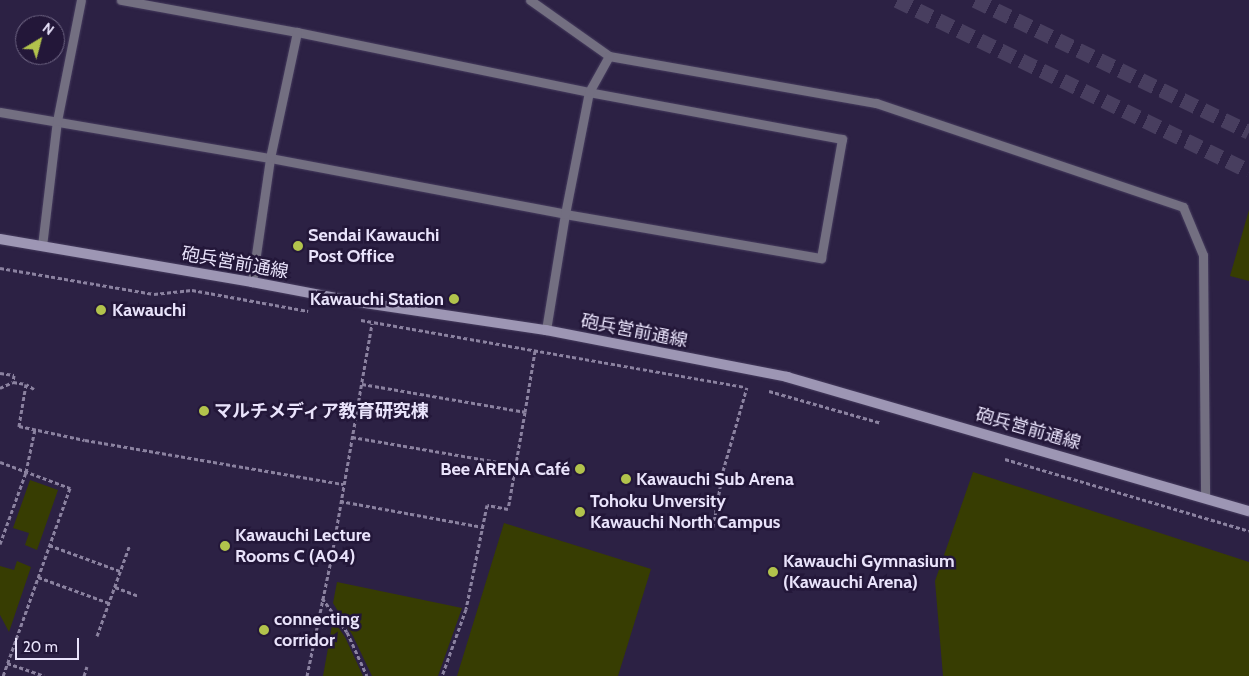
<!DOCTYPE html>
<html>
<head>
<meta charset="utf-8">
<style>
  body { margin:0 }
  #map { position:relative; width:1249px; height:676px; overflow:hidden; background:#2c2144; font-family:Cabin,"Noto Sans JP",sans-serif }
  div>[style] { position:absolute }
  .green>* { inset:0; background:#373d02 }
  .highway-tunnel>* { height:15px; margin-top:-7.5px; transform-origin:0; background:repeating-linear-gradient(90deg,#483e5f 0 15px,transparent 0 23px) }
  .path>* { height:3px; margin-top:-1.5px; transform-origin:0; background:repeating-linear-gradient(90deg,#8b82a0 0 4px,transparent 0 6.5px) }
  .roads { filter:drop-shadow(0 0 1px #463c5e) drop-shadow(0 0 1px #463c5e) }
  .lane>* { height:9px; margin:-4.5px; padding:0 4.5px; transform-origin:4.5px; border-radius:4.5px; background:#736f81 }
  .secondary>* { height:10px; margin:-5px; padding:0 5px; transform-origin:5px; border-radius:5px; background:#9d96b4 }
  .dots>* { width:14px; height:14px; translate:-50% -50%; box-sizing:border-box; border:2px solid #231739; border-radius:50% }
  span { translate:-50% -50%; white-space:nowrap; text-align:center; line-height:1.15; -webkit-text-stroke:5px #231739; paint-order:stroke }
  .poi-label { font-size:18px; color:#e9e3fb; font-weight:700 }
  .left { translate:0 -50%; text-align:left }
  .right { translate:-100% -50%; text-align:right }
  .street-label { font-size:18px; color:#e9e3fb }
  .north { position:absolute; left:15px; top:15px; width:50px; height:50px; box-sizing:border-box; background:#231739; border:1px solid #726987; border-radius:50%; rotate:37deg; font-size:14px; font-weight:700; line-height:20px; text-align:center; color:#e9e3fb }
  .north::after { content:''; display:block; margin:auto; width:18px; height:22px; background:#b2c34c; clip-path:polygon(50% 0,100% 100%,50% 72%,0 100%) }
  .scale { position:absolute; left:15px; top:638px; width:64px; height:22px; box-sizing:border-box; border:2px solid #e9e3fb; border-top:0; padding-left:6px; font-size:15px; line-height:18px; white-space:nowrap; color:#e9e3fb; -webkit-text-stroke:4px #231739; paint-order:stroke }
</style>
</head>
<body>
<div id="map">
  <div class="green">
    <i style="clip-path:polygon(1249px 210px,1249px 281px,1230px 276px)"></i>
    <i style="clip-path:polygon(973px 472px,1249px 562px,1249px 676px,943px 676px,935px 581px)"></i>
    <i style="clip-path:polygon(30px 480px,58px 490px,37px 550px,25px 545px,29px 533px,13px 528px)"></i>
    <i style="clip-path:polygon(504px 523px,651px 569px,618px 676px,457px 676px)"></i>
    <i style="clip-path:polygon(17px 561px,31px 567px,9px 632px,0 615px,0 566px,14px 570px)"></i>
    <i style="clip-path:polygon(337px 582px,462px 608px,438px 676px,372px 676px,353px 636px,333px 603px)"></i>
    <i style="clip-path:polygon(333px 620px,345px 637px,363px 676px,323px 676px)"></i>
  </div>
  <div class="highway-tunnel">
    <i style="left:897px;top:0;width:391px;rotate:25.9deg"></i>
    <i style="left:975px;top:0;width:304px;rotate:25.7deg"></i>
  </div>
  <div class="path">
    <i style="left:0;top:268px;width:156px;rotate:9.6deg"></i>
    <i style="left:154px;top:294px;width:38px;rotate:-6deg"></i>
    <i style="left:192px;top:290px;width:118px;rotate:10.3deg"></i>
    <i style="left:361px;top:320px;width:389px;rotate:9.9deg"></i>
    <i style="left:0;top:373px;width:14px;rotate:8deg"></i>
    <i style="left:14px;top:375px;width:7px;rotate:98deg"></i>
    <i style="left:13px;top:382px;width:13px;rotate:9deg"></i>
    <i style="left:362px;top:384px;width:165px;rotate:9.7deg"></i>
    <i style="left:525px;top:412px;width:98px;rotate:99.9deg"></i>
    <i style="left:508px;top:509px;width:21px;rotate:-169deg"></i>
    <i style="left:487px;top:505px;width:106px;rotate:101.4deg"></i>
    <i style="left:466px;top:609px;width:71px;rotate:109.7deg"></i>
    <i style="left:0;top:388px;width:14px;rotate:-25deg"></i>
    <i style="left:34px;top:389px;width:9px;rotate:-148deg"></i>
    <i style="left:26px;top:384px;width:43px;rotate:99.5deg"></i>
    <i style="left:19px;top:426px;width:67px;rotate:12deg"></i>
    <i style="left:85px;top:440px;width:262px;rotate:9.7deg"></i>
    <i style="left:769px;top:391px;width:116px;rotate:15.9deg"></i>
    <i style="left:525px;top:412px;width:62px;rotate:-80.7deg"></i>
    <i style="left:352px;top:437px;width:166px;rotate:9.7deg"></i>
    <i style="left:1005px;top:459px;width:254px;rotate:16.4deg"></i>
    <i style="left:0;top:462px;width:75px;rotate:20.4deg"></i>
    <i style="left:70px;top:488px;width:200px;rotate:109.6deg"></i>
    <i style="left:340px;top:501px;width:145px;rotate:10.3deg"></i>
    <i style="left:713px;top:527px;width:57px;rotate:-79.9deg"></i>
    <i style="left:723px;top:471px;width:87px;rotate:-74.1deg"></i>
    <i style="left:0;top:544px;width:77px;rotate:-70.1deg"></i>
    <i style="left:26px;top:472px;width:44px;rotate:-78.2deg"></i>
    <i style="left:49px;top:545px;width:76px;rotate:20.1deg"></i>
    <i style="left:38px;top:577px;width:76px;rotate:20.1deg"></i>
    <i style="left:115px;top:587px;width:25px;rotate:21deg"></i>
    <i style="left:322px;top:598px;width:42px;rotate:53.7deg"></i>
    <i style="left:347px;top:632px;width:48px;rotate:65.6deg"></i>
    <i style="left:97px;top:636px;width:95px;rotate:-70.2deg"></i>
    <i style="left:7px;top:663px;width:39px;rotate:19deg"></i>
    <i style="left:84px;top:676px;width:10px;rotate:-73deg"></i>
    <i style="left:307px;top:676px;width:124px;rotate:-78.3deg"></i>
    <i style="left:332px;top:555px;width:235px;rotate:-80.2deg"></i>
  </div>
  <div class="roads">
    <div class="lane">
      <i style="left:530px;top:0;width:97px;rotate:35.3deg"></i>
      <i style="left:609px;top:56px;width:271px;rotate:10deg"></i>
      <i style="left:876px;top:103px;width:324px;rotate:18.7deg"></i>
      <i style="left:1183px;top:207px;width:52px;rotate:67.4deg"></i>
      <i style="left:1203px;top:255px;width:243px;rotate:89.5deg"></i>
      <i style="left:0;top:112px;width:274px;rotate:9.7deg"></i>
      <i style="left:270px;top:158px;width:300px;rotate:10.7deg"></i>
      <i style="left:565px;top:214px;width:260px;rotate:9.8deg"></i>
      <i style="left:821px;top:258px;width:121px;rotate:-80deg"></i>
      <i style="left:842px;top:139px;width:257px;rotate:-169.5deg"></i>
      <i style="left:589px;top:92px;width:298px;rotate:-168.4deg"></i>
      <i style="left:297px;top:32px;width:179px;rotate:-169.7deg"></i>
      <i style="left:42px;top:246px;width:126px;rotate:-83.2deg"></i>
      <i style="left:57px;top:121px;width:123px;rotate:-78.8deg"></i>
      <i style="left:252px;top:282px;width:125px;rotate:-81.7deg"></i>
      <i style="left:270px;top:158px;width:129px;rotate:-77.9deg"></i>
      <i style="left:546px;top:330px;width:118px;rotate:-80.7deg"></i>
      <i style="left:565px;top:214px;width:124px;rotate:-78.9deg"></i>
      <i style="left:589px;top:92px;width:41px;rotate:-60.9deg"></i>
    </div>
    <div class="secondary">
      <i style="left:0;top:239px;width:256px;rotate:9.7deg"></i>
      <i style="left:252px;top:282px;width:108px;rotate:10.7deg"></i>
      <i style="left:358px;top:302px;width:190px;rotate:8.5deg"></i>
      <i style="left:546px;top:330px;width:246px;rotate:11deg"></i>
      <i style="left:787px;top:377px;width:481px;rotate:16.2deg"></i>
    </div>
  </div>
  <div class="dots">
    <i style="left:298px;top:246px;background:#b2c34c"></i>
    <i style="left:454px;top:299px;background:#b2c34c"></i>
    <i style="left:101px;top:310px;background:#b2c34c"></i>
    <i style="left:204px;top:411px;background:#b2c34c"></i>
    <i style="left:580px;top:469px;background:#b2c34c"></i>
    <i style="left:626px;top:479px;background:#b2c34c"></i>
    <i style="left:580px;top:512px;background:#b2c34c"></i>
    <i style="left:225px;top:546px;background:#b2c34c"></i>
    <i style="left:773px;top:572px;background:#b2c34c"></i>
    <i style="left:264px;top:630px;background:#b2c34c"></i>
  </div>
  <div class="poi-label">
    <span class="left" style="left:308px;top:246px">Sendai Kawauchi<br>Post Office</span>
    <span class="right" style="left:444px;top:299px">Kawauchi Station</span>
    <span class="left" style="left:112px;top:310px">Kawauchi</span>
    <span class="left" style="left:214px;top:411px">マルチメディア教育研究棟</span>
    <span class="right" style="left:570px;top:469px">Bee ARENA Café</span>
    <span class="left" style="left:636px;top:479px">Kawauchi Sub Arena</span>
    <span class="left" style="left:590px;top:512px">Tohoku Unversity<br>Kawauchi North Campus</span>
    <span class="left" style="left:235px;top:546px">Kawauchi Lecture<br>Rooms C (A04)</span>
    <span class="left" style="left:783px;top:572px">Kawauchi Gymnasium<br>(Kawauchi Arena)</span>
    <span class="left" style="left:274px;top:630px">connecting<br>corridor</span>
  </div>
  <div class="street-label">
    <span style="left:235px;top:263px;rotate:10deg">砲兵営前通線</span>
    <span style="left:634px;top:331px;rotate:11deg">砲兵営前通線</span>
    <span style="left:1028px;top:429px;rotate:16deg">砲兵営前通線</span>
  </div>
  <div class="north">N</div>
  <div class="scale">20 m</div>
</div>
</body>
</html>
